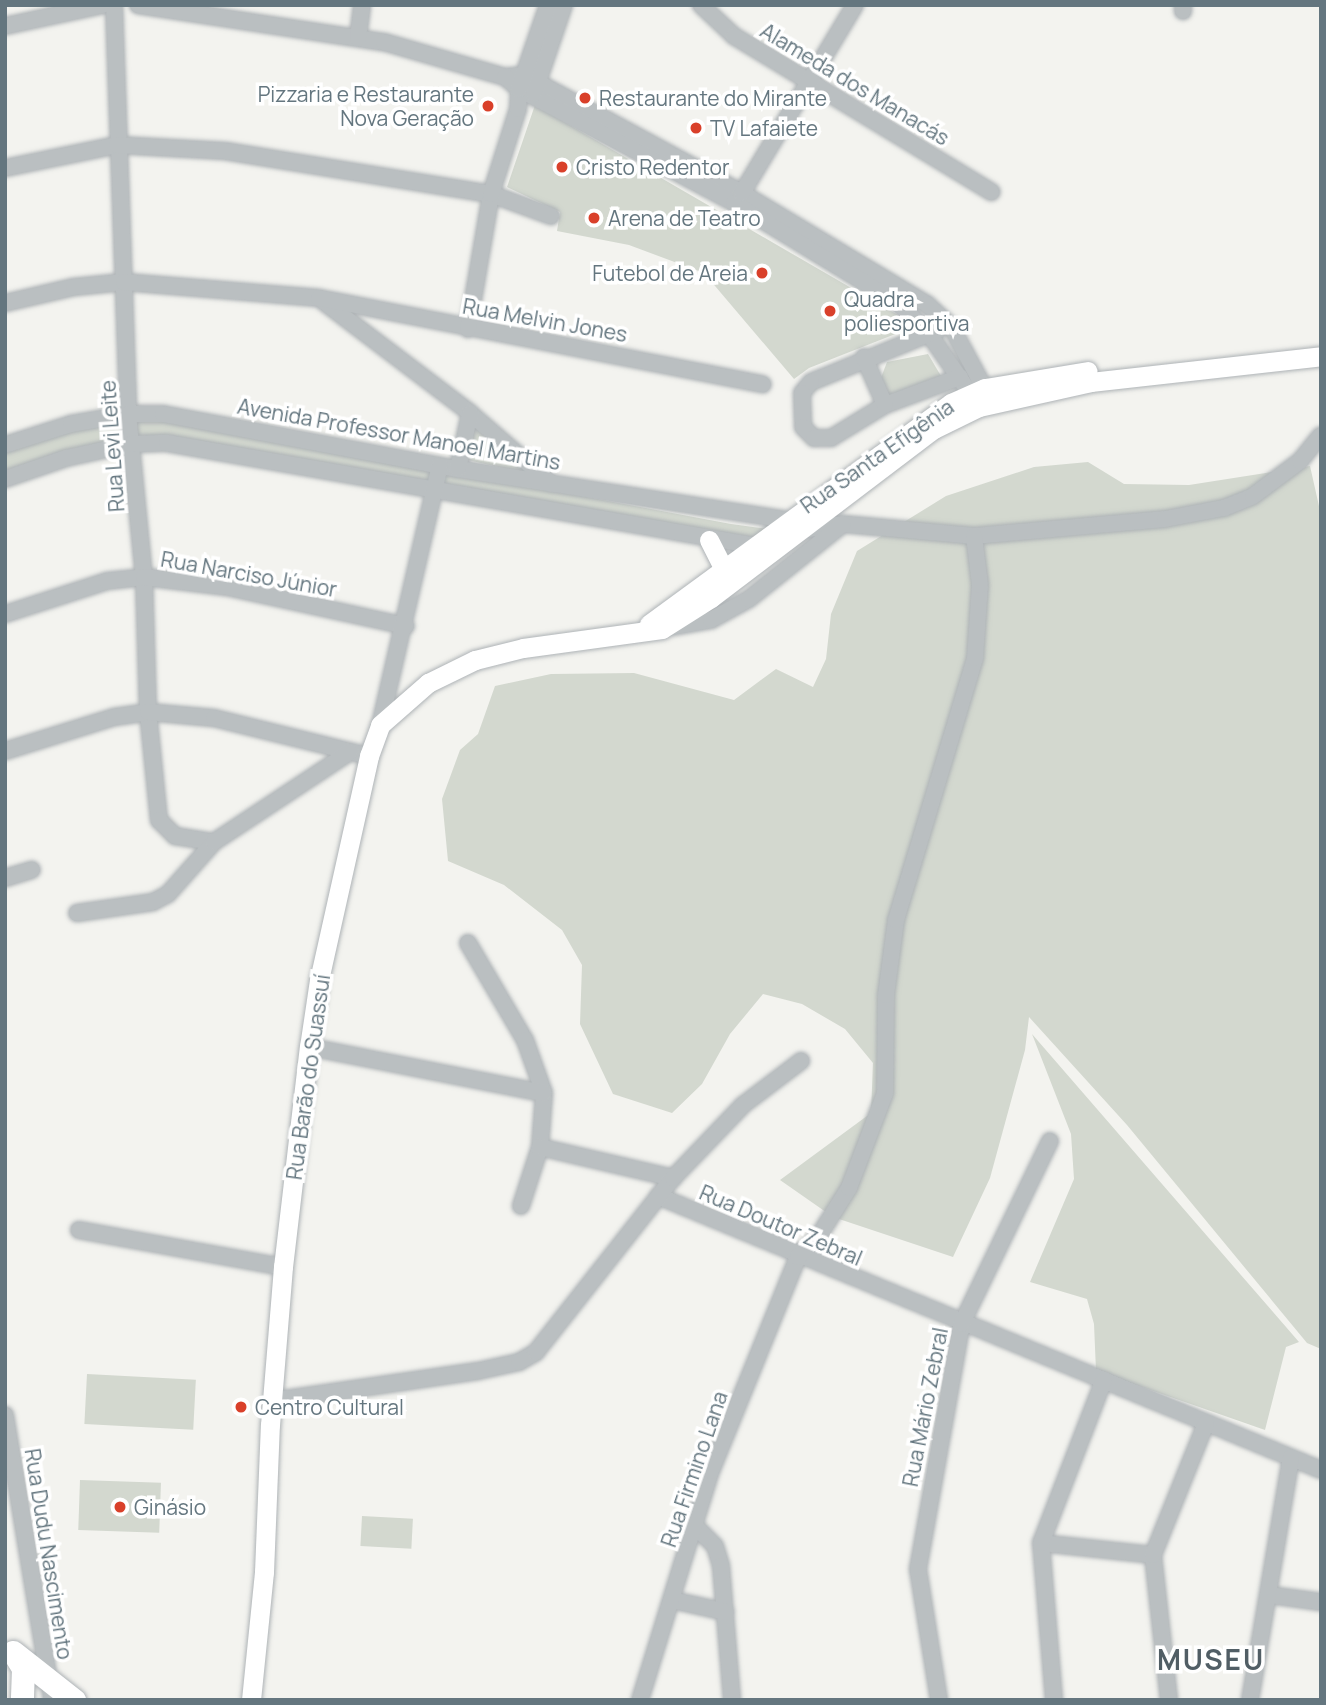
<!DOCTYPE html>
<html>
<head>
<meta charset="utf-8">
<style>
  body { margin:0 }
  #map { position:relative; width:1326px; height:1705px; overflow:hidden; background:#f3f3ef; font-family:Manrope,sans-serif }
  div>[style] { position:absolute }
  .green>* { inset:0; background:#d3d8cf; transform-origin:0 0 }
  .roads { filter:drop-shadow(0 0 2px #aeb3b6) drop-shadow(0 0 2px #aeb3b6) }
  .minor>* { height:16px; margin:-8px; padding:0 8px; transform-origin:8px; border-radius:8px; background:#babfc1 }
  .major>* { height:19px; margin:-9.5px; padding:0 9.5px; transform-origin:9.5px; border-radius:9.5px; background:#fff }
  .highway>* { height:23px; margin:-11.5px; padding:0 11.5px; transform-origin:11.5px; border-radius:11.5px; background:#fff }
  .dots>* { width:19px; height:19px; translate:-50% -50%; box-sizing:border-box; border:4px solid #fff; border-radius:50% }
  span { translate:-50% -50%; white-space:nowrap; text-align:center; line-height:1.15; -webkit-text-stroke:7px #fff; paint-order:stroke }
  .street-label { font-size:21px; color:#64767f }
  .poi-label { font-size:21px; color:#64767f }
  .right { translate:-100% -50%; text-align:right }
  .left { translate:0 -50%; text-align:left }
  .district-label { font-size:28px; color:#515e65; font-weight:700; letter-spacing:2px }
  .frame { position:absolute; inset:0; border:7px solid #64767f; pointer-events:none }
</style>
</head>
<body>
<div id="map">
  <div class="green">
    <i style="clip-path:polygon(535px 105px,898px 315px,908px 329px,809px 368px,794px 379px,704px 273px,629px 245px,557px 231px,560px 212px,507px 187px)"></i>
    <i style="clip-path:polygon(928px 354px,944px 381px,890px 396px,879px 383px,887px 362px)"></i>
    <i style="clip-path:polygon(136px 420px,197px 422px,437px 465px,433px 484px,138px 443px)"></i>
    <i style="clip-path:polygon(125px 422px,126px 442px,5px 472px,5px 449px,66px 431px)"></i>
    <i style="clip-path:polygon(475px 426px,535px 475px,463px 459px)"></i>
    <i style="clip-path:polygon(1088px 462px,1124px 484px,1189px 485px,1310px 466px,1321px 515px,1321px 1349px,1307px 1343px,1127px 1125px,1029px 1017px,1025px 1050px,990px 1178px,953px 1257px,833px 1217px,780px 1180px,871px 1113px,873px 1063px,845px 1029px,802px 1004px,763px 994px,730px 1034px,702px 1084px,672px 1113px,613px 1094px,580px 1024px,582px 965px,562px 930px,504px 885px,448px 861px,442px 799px,460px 750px,478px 734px,495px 686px,551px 674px,634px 673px,734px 700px,776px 669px,813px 687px,826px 659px,831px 614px,857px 551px,946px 496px,1034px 467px)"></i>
    <i style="clip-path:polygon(443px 470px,731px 524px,768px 529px,753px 540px,439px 490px)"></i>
    <i style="clip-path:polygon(1032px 1034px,1299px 1342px,1286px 1347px,1265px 1430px,1096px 1371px,1094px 1324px,1087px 1299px,1030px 1282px,1074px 1179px,1071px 1134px)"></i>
    <i style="left:87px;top:1374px;width:109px;height:50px;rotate:3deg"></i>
    <i style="left:80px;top:1480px;width:81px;height:50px;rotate:2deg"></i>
    <i style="left:362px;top:1516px;width:51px;height:30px;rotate:3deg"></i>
  </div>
  <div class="roads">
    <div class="minor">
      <i style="left:114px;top:5px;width:409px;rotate:88deg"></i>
      <i style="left:128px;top:414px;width:164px;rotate:84.4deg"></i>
      <i style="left:144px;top:577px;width:135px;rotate:88.3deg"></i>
      <i style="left:148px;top:712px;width:109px;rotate:84.2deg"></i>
      <i style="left:159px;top:820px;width:23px;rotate:45deg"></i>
      <i style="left:175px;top:836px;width:39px;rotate:9deg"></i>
      <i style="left:138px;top:5px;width:249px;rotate:8.6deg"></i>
      <i style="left:384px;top:42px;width:126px;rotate:16.1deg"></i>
      <i style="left:505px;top:77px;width:19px;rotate:-6deg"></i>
      <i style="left:524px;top:75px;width:248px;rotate:28.4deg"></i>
      <i style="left:742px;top:193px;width:216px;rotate:31deg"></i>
      <i style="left:927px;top:304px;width:33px;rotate:43deg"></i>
      <i style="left:951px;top:326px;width:81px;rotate:61.8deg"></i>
      <i style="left:701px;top:5px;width:45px;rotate:43.2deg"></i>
      <i style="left:734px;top:36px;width:301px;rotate:31.2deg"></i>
      <i style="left:1183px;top:5px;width:6px;rotate:90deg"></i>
      <i style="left:5px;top:26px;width:99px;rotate:-12.2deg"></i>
      <i style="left:358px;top:38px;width:33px;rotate:-83deg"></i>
      <i style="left:505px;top:77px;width:18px;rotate:41deg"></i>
      <i style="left:519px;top:89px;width:243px;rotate:27.9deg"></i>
      <i style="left:734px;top:203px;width:192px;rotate:31.4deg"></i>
      <i style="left:898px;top:303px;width:44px;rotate:45deg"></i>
      <i style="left:929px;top:334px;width:84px;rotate:55.2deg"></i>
      <i style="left:534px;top:93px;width:93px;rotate:-71.2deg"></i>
      <i style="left:5px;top:168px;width:114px;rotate:-11.6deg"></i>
      <i style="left:117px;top:145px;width:108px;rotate:3.2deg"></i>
      <i style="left:225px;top:151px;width:269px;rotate:9.2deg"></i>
      <i style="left:491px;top:194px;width:64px;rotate:20.1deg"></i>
      <i style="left:742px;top:193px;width:219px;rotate:-59deg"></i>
      <i style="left:324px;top:302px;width:183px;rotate:37.2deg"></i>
      <i style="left:470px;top:413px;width:108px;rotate:40.9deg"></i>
      <i style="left:5px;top:303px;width:71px;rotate:-13.1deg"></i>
      <i style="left:74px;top:287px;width:50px;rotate:-5.7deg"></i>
      <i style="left:124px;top:282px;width:196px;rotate:4.7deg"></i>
      <i style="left:319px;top:298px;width:452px;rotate:11deg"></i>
      <i style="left:468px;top:329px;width:137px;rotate:-80.3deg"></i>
      <i style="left:491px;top:194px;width:89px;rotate:-72.4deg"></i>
      <i style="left:518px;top:109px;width:20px;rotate:-87deg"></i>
      <i style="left:519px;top:89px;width:89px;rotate:-71deg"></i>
      <i style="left:938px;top:330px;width:137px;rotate:157.7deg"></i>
      <i style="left:811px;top:382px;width:14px;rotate:129deg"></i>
      <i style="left:802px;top:393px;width:34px;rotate:88deg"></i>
      <i style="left:803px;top:427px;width:16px;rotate:45deg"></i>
      <i style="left:814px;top:438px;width:17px"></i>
      <i style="left:831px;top:438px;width:63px;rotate:-31.4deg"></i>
      <i style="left:885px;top:405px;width:80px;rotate:-20.5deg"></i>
      <i style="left:864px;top:357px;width:52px;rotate:66.4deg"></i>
      <i style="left:5px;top:445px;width:69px;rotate:-17.7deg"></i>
      <i style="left:71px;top:424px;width:58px;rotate:-10deg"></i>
      <i style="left:128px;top:414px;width:35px"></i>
      <i style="left:163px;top:414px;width:300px;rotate:10.6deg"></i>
      <i style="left:458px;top:469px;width:333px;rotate:8.8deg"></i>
      <i style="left:458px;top:469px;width:57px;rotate:-77.9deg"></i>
      <i style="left:5px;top:479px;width:65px;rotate:-19deg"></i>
      <i style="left:66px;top:458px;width:66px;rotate:-12.2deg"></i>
      <i style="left:131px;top:444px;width:36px;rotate:-2deg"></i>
      <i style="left:167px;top:443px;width:604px;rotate:9.91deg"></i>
      <i style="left:801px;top:530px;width:42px;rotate:-8.1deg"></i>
      <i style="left:843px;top:524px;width:132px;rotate:5.2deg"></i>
      <i style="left:974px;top:536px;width:192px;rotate:-5.1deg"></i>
      <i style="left:1165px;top:519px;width:60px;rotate:-10.6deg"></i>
      <i style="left:1224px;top:508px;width:31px;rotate:-22deg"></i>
      <i style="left:1253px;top:496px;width:59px;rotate:-36.7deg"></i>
      <i style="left:1300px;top:461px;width:33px;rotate:-51deg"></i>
      <i style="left:5px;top:614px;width:107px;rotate:-17.9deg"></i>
      <i style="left:107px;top:581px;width:37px;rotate:-6deg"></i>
      <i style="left:144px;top:577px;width:84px;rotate:6.9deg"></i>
      <i style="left:227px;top:587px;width:183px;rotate:12.3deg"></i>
      <i style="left:665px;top:628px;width:47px;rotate:-9.9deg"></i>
      <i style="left:711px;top:620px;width:43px;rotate:-28.9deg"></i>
      <i style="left:749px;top:599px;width:120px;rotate:-38.6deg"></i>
      <i style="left:380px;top:725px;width:266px;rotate:-77deg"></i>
      <i style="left:5px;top:751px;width:114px;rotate:-17.3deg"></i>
      <i style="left:114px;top:717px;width:34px;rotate:-8deg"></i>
      <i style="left:148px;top:712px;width:66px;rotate:5.2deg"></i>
      <i style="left:214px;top:718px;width:160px;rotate:13.8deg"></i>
      <i style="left:5px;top:878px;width:28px;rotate:-17deg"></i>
      <i style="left:77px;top:913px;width:77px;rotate:-8.2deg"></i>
      <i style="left:153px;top:902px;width:17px;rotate:-28deg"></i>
      <i style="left:168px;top:894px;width:69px;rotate:-48.5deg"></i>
      <i style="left:214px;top:842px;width:163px;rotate:-33.5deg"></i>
      <i style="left:468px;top:943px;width:113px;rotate:59.6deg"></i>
      <i style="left:525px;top:1040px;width:56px;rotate:70.3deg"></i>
      <i style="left:544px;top:1093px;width:54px;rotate:94.2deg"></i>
      <i style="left:540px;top:1147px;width:62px;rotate:107.9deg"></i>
      <i style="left:309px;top:1047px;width:239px;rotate:11.1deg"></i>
      <i style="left:540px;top:1147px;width:137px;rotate:13.1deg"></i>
      <i style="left:658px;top:1196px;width:717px;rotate:22.45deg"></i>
      <i style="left:79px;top:1230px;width:207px;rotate:10.3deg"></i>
      <i style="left:272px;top:1401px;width:208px;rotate:-8.3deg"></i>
      <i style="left:478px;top:1371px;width:42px;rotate:-12.4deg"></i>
      <i style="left:519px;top:1362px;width:20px;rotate:-30deg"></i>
      <i style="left:536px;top:1352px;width:221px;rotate:-51.8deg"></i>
      <i style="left:673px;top:1178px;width:101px;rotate:-46.2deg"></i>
      <i style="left:743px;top:1105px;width:73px;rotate:-37.2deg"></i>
      <i style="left:5px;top:1415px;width:289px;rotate:80.6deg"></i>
      <i style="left:695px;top:1526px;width:28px;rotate:45deg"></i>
      <i style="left:715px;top:1546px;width:21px;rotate:73deg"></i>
      <i style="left:721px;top:1566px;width:134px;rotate:85.3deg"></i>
      <i style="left:1041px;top:1543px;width:113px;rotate:6.1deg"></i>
      <i style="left:1269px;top:1595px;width:52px;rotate:7.7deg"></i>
      <i style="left:672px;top:1600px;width:55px;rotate:12.5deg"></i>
      <i style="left:640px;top:1700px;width:240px;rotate:-72.8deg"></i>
      <i style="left:711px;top:1471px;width:231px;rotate:-67.9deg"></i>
      <i style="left:798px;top:1257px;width:32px;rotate:-46deg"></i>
      <i style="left:820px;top:1234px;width:54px;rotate:-57.8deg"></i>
      <i style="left:849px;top:1188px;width:102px;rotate:-69.2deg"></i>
      <i style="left:885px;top:1093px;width:98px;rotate:-89.4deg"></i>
      <i style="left:886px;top:995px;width:76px;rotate:-82.4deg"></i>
      <i style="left:896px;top:920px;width:274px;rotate:-73.2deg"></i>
      <i style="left:975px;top:658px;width:73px;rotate:-86.1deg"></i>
      <i style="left:980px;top:585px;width:49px;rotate:-97deg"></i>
      <i style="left:939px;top:1700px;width:133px;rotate:-99.1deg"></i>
      <i style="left:918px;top:1569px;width:250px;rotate:-79.9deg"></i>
      <i style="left:962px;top:1323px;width:202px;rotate:-64.2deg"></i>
      <i style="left:1054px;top:1700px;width:158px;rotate:-94.7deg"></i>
      <i style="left:1041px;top:1543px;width:175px;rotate:-68.9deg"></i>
      <i style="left:1169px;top:1700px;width:146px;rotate:-96.3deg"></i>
      <i style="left:1153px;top:1555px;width:142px;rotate:-68.1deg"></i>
      <i style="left:1250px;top:1700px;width:246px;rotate:-80.4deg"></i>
    </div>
    <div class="major">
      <i style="left:709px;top:540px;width:31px;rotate:63deg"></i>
      <i style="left:649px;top:624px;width:374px;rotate:-36.2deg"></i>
      <i style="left:951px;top:403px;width:37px;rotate:-24deg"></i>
      <i style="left:985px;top:388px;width:104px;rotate:-9.4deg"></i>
      <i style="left:251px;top:1700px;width:129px;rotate:-84.2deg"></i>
      <i style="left:264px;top:1572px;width:147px;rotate:-87.7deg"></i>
      <i style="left:270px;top:1425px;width:159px;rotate:-85.3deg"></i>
      <i style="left:283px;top:1267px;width:222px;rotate:-83.3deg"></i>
      <i style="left:309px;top:1047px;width:68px;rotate:-81.5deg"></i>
      <i style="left:319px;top:980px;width:230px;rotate:-77.4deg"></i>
      <i style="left:369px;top:756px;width:33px;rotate:-70deg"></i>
      <i style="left:380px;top:725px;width:64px;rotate:-41.2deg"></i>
      <i style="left:428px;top:683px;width:52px;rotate:-26.1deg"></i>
      <i style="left:475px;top:660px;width:49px;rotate:-14deg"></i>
      <i style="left:523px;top:648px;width:140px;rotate:-7.8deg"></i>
      <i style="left:662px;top:629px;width:58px;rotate:-32.3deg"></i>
      <i style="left:711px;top:598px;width:280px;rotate:-37.2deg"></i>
      <i style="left:934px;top:429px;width:50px;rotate:-26.1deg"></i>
      <i style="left:979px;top:407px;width:115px;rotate:-12.6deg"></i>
      <i style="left:1091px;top:382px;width:231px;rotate:-6.4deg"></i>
    </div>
    <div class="highway">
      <i style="left:13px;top:1652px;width:78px;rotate:38.2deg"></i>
      <i style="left:16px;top:1657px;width:13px;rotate:58deg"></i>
      <i style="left:23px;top:1668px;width:32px;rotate:92deg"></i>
    </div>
  </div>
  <div class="dots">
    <i style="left:585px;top:98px;background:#d9402a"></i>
    <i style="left:488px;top:106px;background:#d9402a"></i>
    <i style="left:696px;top:128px;background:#d9402a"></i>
    <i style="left:562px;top:167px;background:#d9402a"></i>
    <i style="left:594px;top:218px;background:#d9402a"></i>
    <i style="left:762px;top:273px;background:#d9402a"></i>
    <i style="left:830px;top:311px;background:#d9402a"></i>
    <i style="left:241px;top:1407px;background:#d9402a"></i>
    <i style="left:120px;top:1507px;background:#d9402a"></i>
  </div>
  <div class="street-label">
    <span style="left:855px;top:84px;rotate:31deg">Alameda dos Manacás</span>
    <span style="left:545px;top:320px;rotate:10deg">Rua Melvin Jones</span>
    <span style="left:399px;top:434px;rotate:10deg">Avenida Professor Manoel Martins</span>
    <span style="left:112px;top:446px;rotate:-94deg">Rua Levi Leite</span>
    <span style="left:877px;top:456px;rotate:-35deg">Rua Santa Efigênia</span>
    <span style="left:249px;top:574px;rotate:10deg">Rua Narciso Júnior</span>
    <span style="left:308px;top:1077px;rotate:-82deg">Rua Barão do Suassuí</span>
    <span style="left:781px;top:1225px;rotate:23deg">Rua Doutor Zebral</span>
    <span style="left:925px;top:1407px;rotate:-79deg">Rua Mário Zebral</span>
    <span style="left:694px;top:1469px;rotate:-71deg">Rua Firmino Lana</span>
    <span style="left:49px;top:1554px;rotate:81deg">Rua Dudu Nascimento</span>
  </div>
  <div class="poi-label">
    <span class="right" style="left:474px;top:106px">Pizzaria e Restaurante<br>Nova Geração</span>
    <span class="left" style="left:599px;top:98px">Restaurante do Mirante</span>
    <span class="left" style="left:710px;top:128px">TV Lafaiete</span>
    <span class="left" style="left:576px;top:167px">Cristo Redentor</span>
    <span class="left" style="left:608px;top:218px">Arena de Teatro</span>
    <span class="right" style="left:748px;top:273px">Futebol de Areia</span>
    <span class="left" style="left:844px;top:311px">Quadra<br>poliesportiva</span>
    <span class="left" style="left:255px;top:1407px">Centro Cultural</span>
    <span class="left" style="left:134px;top:1507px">Ginásio</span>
  </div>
  <div class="district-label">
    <span style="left:1211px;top:1659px">MUSEU</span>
  </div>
  <div class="frame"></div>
</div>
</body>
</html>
